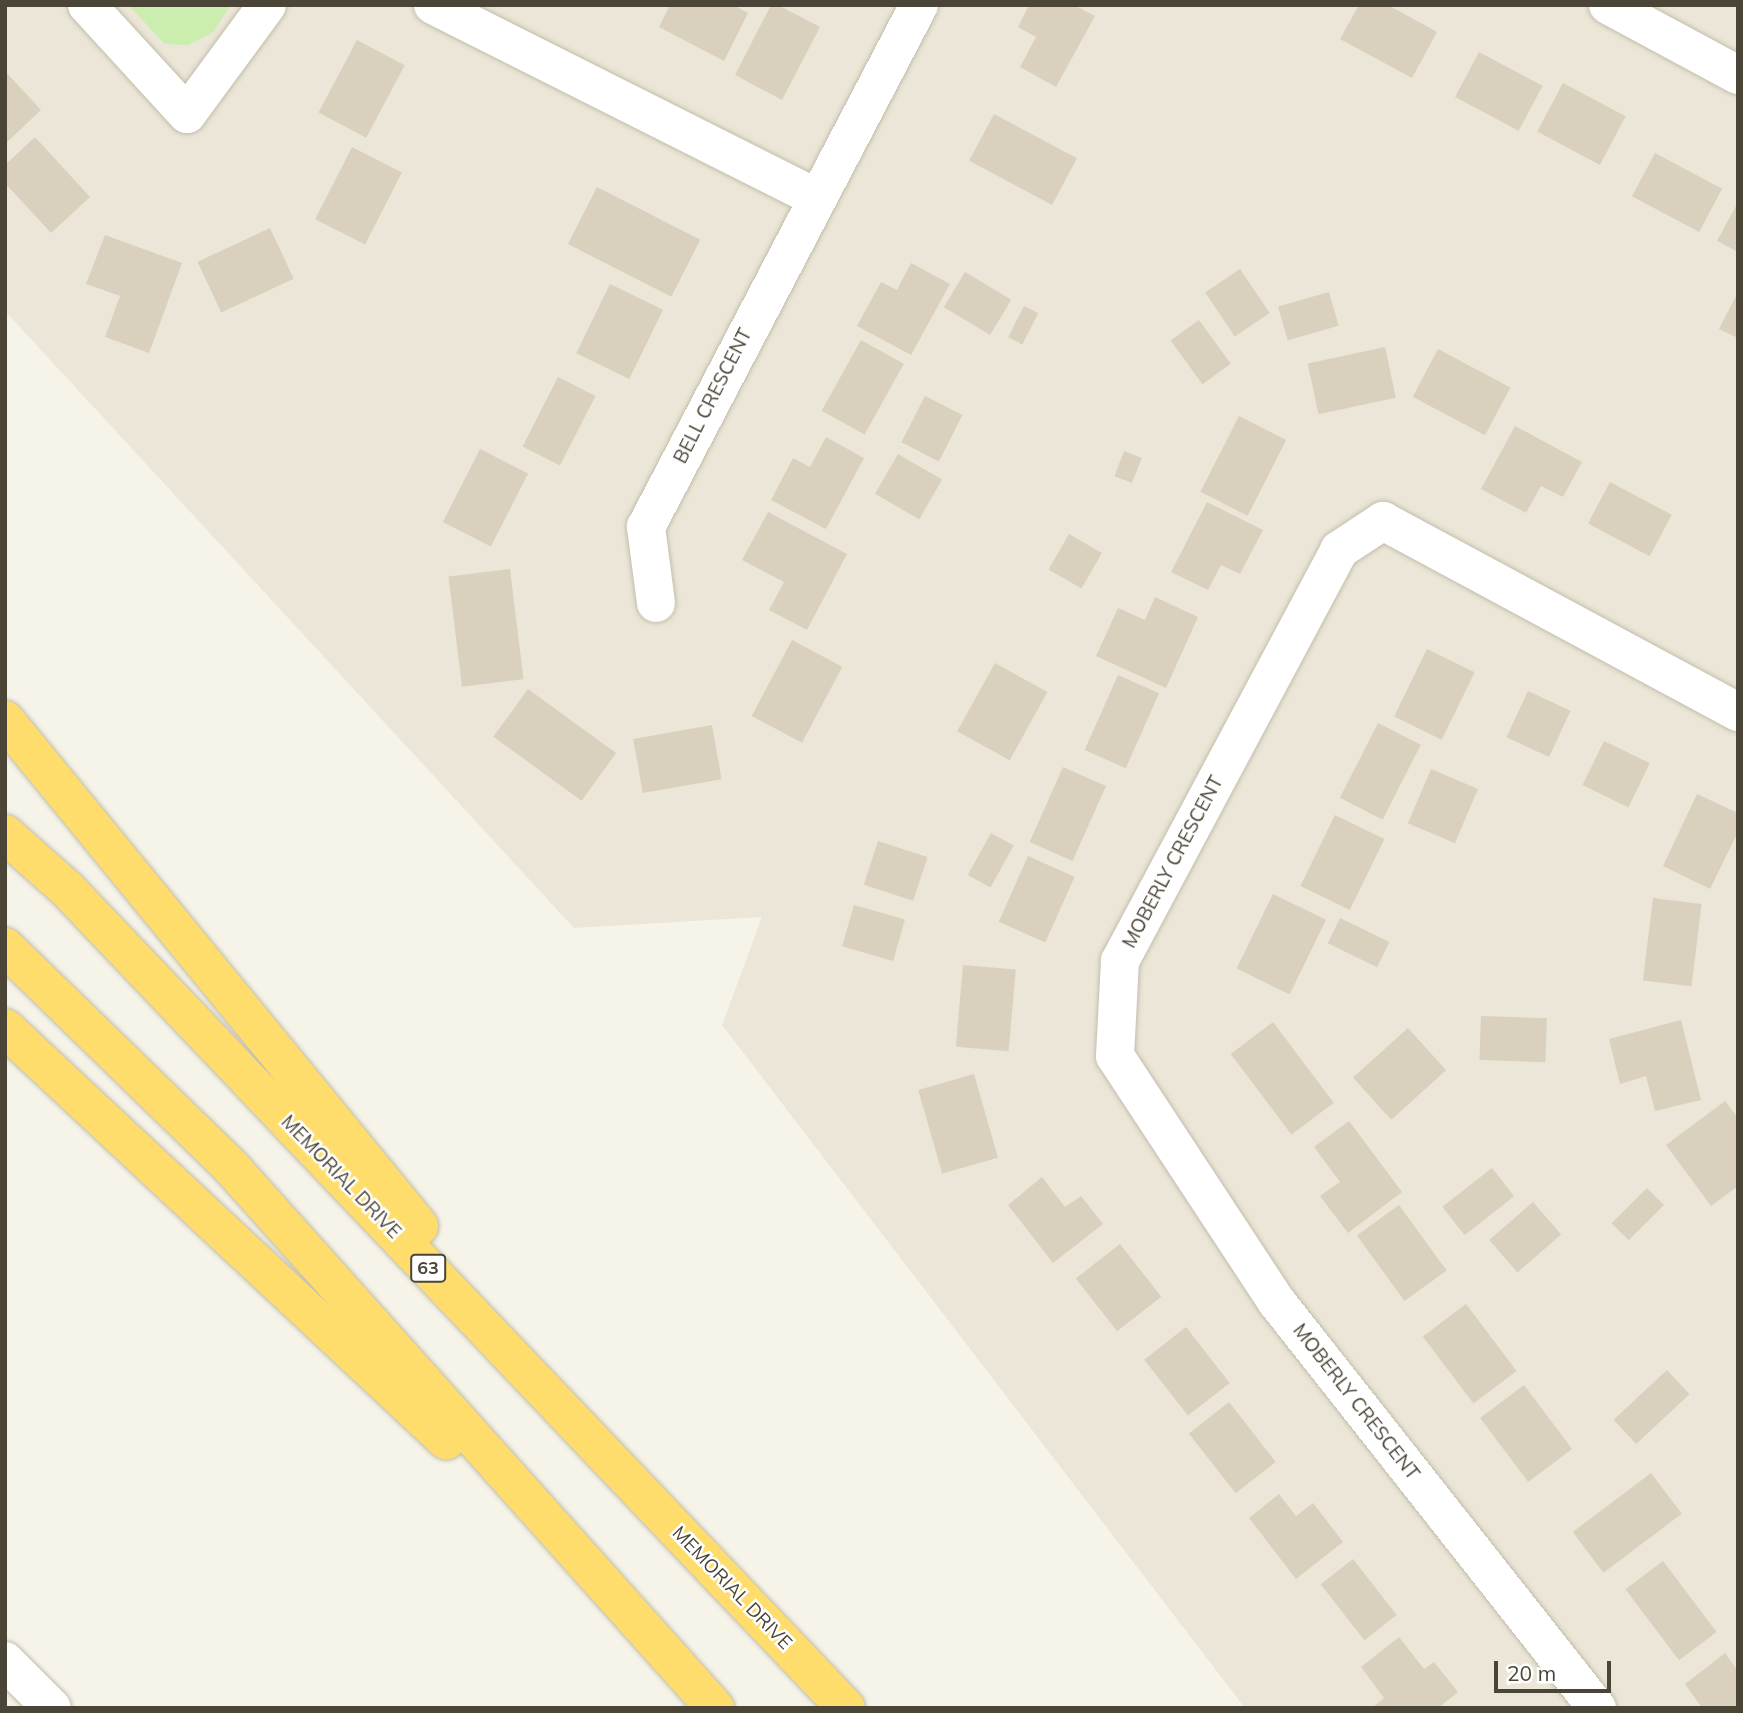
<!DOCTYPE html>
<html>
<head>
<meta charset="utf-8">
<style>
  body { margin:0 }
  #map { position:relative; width:1743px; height:1713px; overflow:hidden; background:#f6f4e9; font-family:Mulish,sans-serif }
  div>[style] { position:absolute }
  .residential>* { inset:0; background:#ebe6d7 }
  .green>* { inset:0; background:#cbeeaf }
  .building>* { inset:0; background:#d9d1bd; transform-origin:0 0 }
  .roads { filter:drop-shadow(0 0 2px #c3bdab) drop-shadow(0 0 2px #c3bdab) }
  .minor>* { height:38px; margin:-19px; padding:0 19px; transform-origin:19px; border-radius:19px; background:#fff }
  .highway>* { height:38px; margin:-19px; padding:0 19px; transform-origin:19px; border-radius:19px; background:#ffdd6c }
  span { translate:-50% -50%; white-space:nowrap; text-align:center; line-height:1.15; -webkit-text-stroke:5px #fff; paint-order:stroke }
  .shield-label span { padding:2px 5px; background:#fff; border:2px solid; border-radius:5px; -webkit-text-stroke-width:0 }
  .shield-label { font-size:18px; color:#4b4537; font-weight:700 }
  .street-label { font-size:19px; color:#4b4537 }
  .frame { position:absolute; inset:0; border:7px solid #4b4537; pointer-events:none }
  .scale { position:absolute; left:1494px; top:1661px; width:117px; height:32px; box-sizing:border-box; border:4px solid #4b4537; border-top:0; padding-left:9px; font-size:21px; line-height:24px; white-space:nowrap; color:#4b4537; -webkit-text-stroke:5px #fff; paint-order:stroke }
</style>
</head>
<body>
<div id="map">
  <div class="residential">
    <i style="clip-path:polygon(5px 5px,1738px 5px,1738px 1708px,1245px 1708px,722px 1025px,762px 917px,574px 928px,5px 311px)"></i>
  </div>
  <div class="green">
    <i style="clip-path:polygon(128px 5px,231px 5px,213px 32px,188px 45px,165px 44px)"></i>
  </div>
  <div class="building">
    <i style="clip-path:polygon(670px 5px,733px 5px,748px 13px,724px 61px,659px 27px)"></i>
    <i style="clip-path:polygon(771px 5px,778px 5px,820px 27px,782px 100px,735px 75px)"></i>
    <i style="clip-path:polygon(1029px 5px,1074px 5px,1095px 16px,1056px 87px,1020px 67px,1036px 37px,1018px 27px)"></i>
    <i style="clip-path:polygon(1359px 5px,1388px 5px,1437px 32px,1412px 78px,1340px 39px)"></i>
    <i style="left:357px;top:40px;width:54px;height:82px;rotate:28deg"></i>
    <i style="left:1479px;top:52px;width:72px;height:51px;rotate:28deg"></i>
    <i style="clip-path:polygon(5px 71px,41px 110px,5px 144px)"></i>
    <i style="left:1563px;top:83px;width:71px;height:55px;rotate:28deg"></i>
    <i style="left:994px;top:114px;width:94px;height:53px;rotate:28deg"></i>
    <i style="clip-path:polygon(35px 137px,90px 197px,51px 233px,5px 183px,5px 165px)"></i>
    <i style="left:352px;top:147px;width:56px;height:81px;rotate:27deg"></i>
    <i style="left:1655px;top:153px;width:76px;height:49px;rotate:28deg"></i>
    <i style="left:597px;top:187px;width:116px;height:64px;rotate:27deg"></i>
    <i style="clip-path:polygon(1738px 202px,1738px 252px,1717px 241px)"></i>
    <i style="left:270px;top:228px;width:56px;height:80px;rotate:65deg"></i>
    <i style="clip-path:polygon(105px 235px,182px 263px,149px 353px,105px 337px,120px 296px,86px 284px)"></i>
    <i style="clip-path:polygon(911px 263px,950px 284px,911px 355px,857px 326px,881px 282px,897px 290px)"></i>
    <i style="left:1240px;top:269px;width:53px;height:42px;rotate:56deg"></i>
    <i style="left:965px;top:272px;width:54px;height:41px;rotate:31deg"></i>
    <i style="left:610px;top:284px;width:59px;height:77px;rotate:26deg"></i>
    <i style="left:1329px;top:292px;width:35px;height:53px;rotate:74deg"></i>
    <i style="clip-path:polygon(1738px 292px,1738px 338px,1719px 329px)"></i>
    <i style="left:1024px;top:306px;width:16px;height:35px;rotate:27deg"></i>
    <i style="left:1199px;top:320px;width:54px;height:35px;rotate:54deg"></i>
    <i style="left:861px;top:340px;width:49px;height:81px;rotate:29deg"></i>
    <i style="left:1385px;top:347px;width:52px;height:79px;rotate:78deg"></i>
    <i style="left:1438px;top:349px;width:82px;height:54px;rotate:28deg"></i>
    <i style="left:558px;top:377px;width:42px;height:78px;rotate:27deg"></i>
    <i style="left:925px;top:396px;width:42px;height:52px;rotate:27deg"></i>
    <i style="left:1239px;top:416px;width:53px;height:85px;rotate:27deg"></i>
    <i style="clip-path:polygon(1515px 426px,1582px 462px,1563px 497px,1541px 486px,1526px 513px,1481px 489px)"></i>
    <i style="clip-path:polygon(826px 437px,864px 458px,826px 529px,771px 500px,793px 458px,810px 467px)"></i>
    <i style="left:480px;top:449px;width:54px;height:82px;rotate:27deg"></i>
    <i style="left:1124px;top:451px;width:19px;height:27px;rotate:21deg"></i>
    <i style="left:898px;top:454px;width:51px;height:46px;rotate:30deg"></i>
    <i style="left:1610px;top:482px;width:70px;height:47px;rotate:28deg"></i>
    <i style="clip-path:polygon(1207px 502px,1263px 530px,1240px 574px,1221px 565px,1208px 590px,1171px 572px)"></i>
    <i style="clip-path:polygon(768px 512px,847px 554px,807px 630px,769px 610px,784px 582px,742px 560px)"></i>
    <i style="left:1069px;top:534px;width:38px;height:41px;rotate:30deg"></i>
    <i style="left:510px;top:569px;width:111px;height:62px;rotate:83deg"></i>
    <i style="clip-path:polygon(1155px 597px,1198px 617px,1166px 688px,1096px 656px,1118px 608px,1145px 620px)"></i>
    <i style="left:792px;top:640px;width:57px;height:86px;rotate:28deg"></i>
    <i style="left:1427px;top:649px;width:53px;height:75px;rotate:26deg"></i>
    <i style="left:995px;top:663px;width:60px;height:78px;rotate:29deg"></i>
    <i style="left:1118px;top:675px;width:45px;height:82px;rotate:24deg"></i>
    <i style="left:528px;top:689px;width:109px;height:59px;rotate:36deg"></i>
    <i style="left:1528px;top:691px;width:47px;height:51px;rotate:25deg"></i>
    <i style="left:1378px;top:723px;width:48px;height:84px;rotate:27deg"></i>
    <i style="left:712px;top:725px;width:55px;height:80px;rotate:80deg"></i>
    <i style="left:1604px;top:741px;width:51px;height:49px;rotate:26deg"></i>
    <i style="left:1063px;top:767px;width:47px;height:82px;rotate:24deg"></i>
    <i style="left:1431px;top:769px;width:51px;height:59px;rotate:23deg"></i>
    <i style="clip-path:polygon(1697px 794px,1738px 813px,1738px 832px,1710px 889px,1663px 866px)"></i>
    <i style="left:1335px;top:815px;width:55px;height:79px;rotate:26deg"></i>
    <i style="left:991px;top:833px;width:26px;height:48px;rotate:29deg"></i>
    <i style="left:878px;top:841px;width:52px;height:46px;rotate:18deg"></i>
    <i style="left:1028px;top:856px;width:51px;height:72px;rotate:24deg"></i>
    <i style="left:1273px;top:894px;width:59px;height:83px;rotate:26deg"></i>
    <i style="left:1653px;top:898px;width:49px;height:83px;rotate:7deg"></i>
    <i style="left:854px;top:905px;width:53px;height:43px;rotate:16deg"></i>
    <i style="left:1340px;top:918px;width:55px;height:28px;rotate:26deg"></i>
    <i style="left:963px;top:965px;width:53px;height:82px;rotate:5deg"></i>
    <i style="left:1481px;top:1016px;width:66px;height:44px;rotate:2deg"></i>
    <i style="clip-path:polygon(1681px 1020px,1701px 1100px,1655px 1111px,1646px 1076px,1620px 1084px,1609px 1039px)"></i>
    <i style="left:1273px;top:1022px;width:101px;height:53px;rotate:53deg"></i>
    <i style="left:1408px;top:1028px;width:57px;height:74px;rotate:48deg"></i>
    <i style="left:974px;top:1074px;width:87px;height:58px;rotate:74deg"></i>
    <i style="clip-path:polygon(1725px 1101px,1738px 1118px,1738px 1186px,1711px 1206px,1666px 1145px)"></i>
    <i style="clip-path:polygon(1349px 1121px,1402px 1192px,1348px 1233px,1320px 1196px,1340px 1182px,1314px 1147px)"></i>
    <i style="left:1492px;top:1168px;width:36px;height:63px;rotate:52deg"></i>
    <i style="clip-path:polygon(1042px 1177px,1065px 1207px,1081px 1196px,1103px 1224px,1053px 1263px,1008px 1205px)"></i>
    <i style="left:1647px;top:1188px;width:24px;height:50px;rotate:45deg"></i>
    <i style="left:1533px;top:1202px;width:43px;height:58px;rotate:49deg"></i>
    <i style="left:1399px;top:1205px;width:81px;height:52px;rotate:54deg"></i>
    <i style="left:1120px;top:1244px;width:67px;height:56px;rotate:52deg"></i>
    <i style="left:1466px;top:1304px;width:84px;height:54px;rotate:53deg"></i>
    <i style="left:1186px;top:1327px;width:71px;height:53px;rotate:52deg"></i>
    <i style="left:1667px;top:1370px;width:33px;height:73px;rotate:47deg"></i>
    <i style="left:1524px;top:1385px;width:80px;height:55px;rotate:53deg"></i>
    <i style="left:1229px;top:1402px;width:76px;height:51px;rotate:52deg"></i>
    <i style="left:1651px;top:1473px;width:51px;height:98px;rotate:53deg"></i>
    <i style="clip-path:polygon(1279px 1494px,1296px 1516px,1313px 1503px,1343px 1542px,1296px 1579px,1249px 1518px)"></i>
    <i style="left:1353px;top:1559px;width:71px;height:41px;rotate:52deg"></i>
    <i style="left:1663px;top:1561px;width:89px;height:47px;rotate:53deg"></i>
    <i style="clip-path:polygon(1399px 1637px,1424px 1669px,1434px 1662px,1458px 1692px,1438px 1708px,1372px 1708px,1384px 1698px,1361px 1667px)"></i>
    <i style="clip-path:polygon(1725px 1653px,1738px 1671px,1738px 1708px,1702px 1708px,1685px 1684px)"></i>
  </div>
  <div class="roads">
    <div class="minor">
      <i style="left:87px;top:5px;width:148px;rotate:47.5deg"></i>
      <i style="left:187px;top:114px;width:135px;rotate:-53.7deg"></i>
      <i style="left:433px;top:5px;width:429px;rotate:26.7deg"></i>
      <i style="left:1608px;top:5px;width:148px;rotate:28.3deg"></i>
      <i style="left:656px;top:603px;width:77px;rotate:-97.5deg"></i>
      <i style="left:646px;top:527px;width:589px;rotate:-62.39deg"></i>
      <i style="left:5px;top:1661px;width:66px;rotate:45deg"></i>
      <i style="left:1597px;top:1708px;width:518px;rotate:-128.26deg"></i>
      <i style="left:1276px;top:1301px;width:293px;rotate:-123.3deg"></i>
      <i style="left:1115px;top:1056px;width:95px;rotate:-87deg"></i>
      <i style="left:1120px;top:961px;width:466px;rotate:-61.9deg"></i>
      <i style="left:1339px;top:550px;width:53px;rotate:-33.4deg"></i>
      <i style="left:1383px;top:521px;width:403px;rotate:28.3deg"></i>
    </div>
    <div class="highway">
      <i style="left:5px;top:720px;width:654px;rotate:50.71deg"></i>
      <i style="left:5px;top:834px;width:83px;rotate:41.6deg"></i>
      <i style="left:67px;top:889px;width:1130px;rotate:46.43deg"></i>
      <i style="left:5px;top:947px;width:315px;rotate:44.2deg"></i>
      <i style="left:231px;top:1167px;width:726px;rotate:48.18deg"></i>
      <i style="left:5px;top:1028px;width:604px;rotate:43.05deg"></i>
    </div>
  </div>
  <div class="shield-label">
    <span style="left:428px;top:1268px">63</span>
  </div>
  <div class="street-label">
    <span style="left:713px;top:396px;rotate:-63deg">BELL CRESCENT</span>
    <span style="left:1173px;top:862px;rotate:-62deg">MOBERLY CRESCENT</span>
    <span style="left:341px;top:1177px;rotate:46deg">MEMORIAL DRIVE</span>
    <span style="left:1356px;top:1402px;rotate:52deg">MOBERLY CRESCENT</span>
    <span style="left:732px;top:1588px;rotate:46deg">MEMORIAL DRIVE</span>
  </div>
  <div class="frame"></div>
  <div class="scale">20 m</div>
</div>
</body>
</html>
